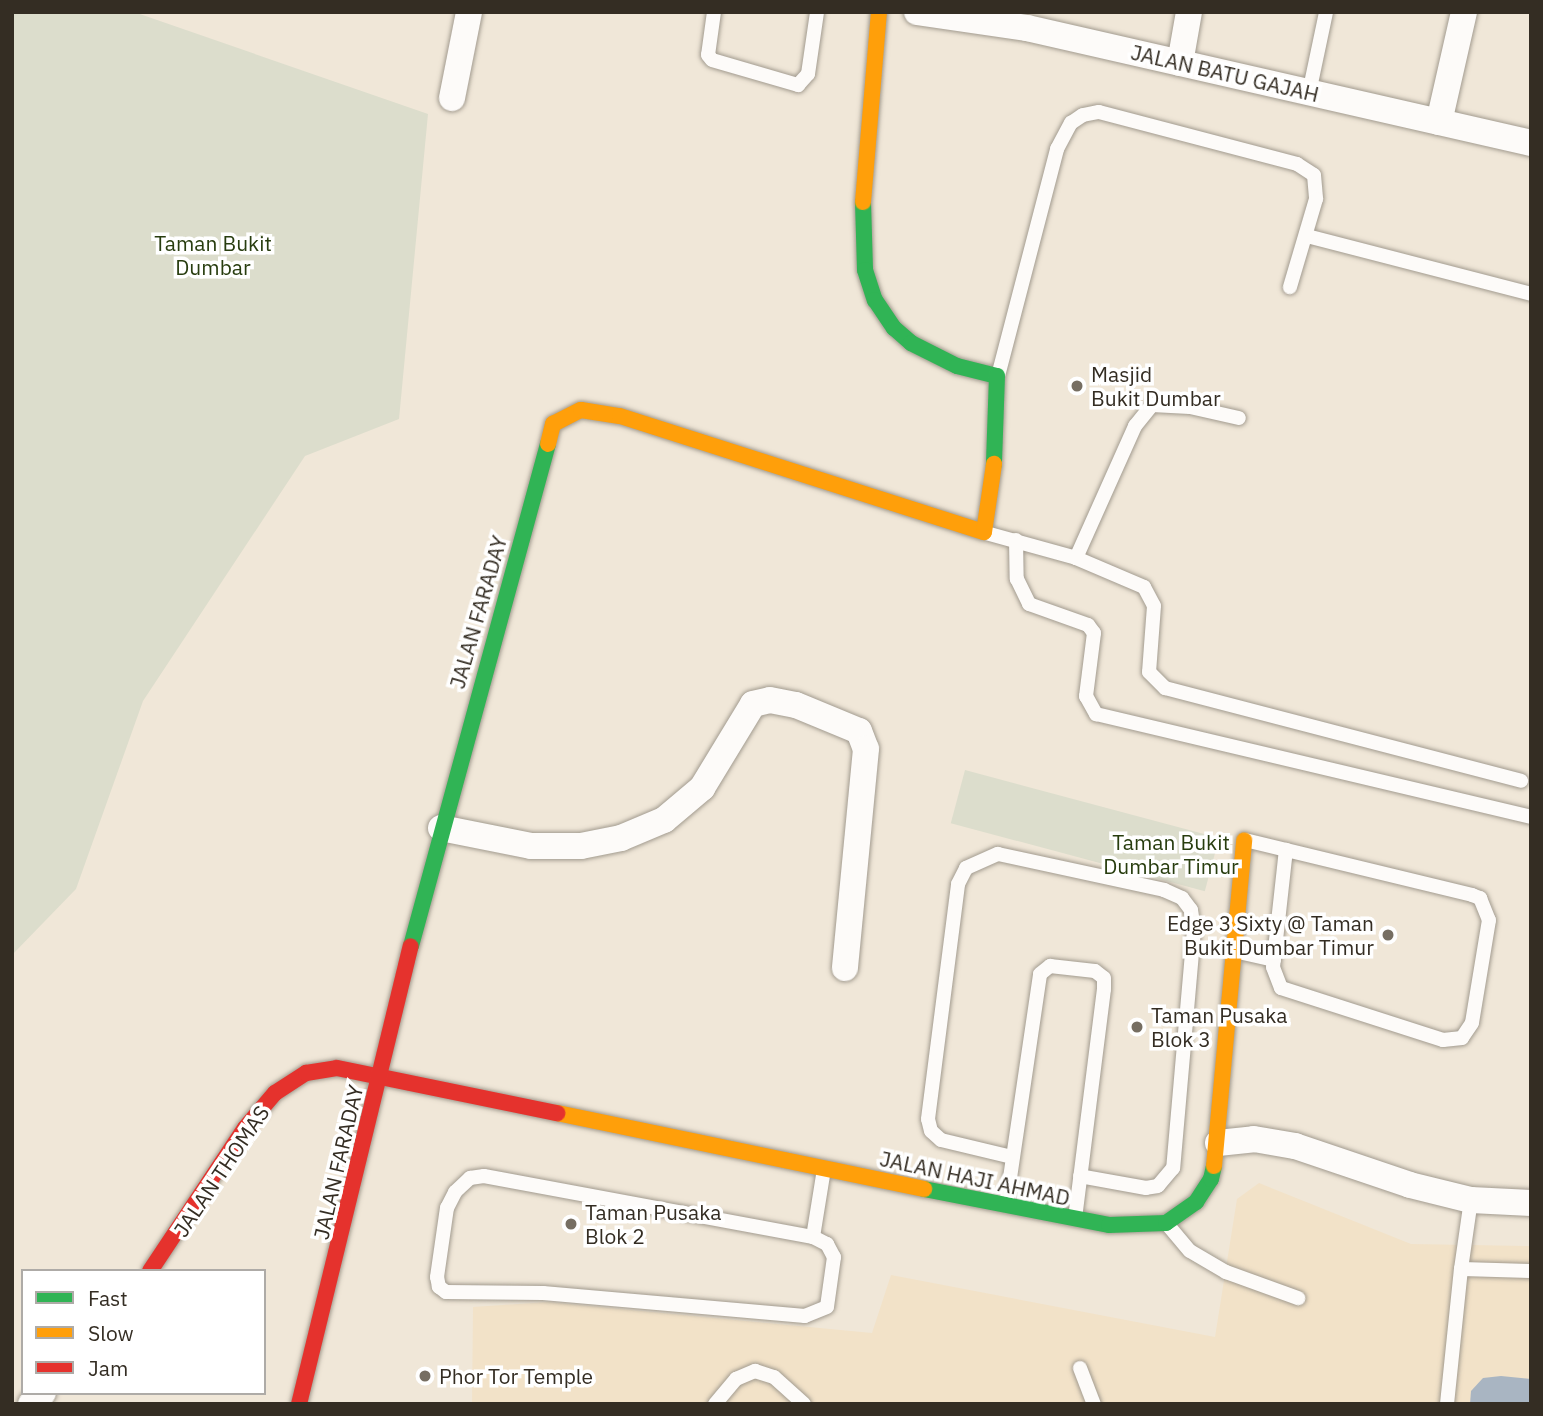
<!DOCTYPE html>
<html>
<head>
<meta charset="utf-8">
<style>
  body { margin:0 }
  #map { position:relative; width:1543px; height:1416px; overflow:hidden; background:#f0e7d8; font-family:"IBM Plex Sans",sans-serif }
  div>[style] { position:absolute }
  .built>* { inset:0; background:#f2e2c8 }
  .green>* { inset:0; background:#dcddcc; transform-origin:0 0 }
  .water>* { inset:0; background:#a9b5c2 }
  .roads { filter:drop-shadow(0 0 2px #a29b8f) drop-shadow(0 0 2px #a29b8f) }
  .lane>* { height:14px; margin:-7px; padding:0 7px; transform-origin:7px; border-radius:7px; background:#fdfbf9 }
  .street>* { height:26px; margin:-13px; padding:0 13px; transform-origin:13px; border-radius:13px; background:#fdfbf9 }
  .fast>* { height:16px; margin:-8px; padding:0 8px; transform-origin:8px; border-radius:8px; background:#30b455 }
  .slow>* { height:16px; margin:-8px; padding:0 8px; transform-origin:8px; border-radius:8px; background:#ff9f0a }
  .jam>* { height:16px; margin:-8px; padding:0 8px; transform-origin:8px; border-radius:8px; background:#e5322d }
  .dots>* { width:19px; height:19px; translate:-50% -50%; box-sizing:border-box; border:4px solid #fff; border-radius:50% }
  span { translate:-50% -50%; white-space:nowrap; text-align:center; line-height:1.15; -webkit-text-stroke:7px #fff; paint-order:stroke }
  .street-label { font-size:21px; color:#342d23 }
  .park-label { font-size:21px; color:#283d0f }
  .poi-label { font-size:21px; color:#342d23 }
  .left { translate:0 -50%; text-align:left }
  .right { translate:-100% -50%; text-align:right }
  .frame { position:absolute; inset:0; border:14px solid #342d23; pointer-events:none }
  .legend { position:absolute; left:21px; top:1269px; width:245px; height:126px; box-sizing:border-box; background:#fff; border:2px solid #aeaba7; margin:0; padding:9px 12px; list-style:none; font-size:21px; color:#342d23 }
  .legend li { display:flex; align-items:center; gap:14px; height:35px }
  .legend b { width:35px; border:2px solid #aeaba7 }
</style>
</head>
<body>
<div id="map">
  <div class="built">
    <i style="clip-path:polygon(1259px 1183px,1411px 1244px,1531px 1246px,1531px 1404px,472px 1404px,473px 1307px,548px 1302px,872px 1333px,891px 1275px,1215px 1337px,1237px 1199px)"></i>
  </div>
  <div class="green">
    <i style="clip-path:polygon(12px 12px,134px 12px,428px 114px,399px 419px,305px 456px,143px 701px,76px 889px,12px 955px)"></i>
    <i style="left:965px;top:770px;width:263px;height:55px;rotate:15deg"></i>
  </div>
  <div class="water">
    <i style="clip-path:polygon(1501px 1376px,1531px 1379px,1531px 1404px,1470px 1404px,1471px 1391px,1483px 1378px)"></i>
  </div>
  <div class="roads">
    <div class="lane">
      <i style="left:714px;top:12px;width:43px;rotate:97.9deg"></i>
      <i style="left:708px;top:55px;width:6px;rotate:51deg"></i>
      <i style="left:712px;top:60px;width:90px;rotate:16.2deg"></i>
      <i style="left:798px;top:85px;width:15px;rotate:-48deg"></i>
      <i style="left:808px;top:74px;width:63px;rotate:-81.7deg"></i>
      <i style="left:1309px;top:93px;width:83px;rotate:-78.1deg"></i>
      <i style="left:1307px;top:236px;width:231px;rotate:14.5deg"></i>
      <i style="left:998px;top:376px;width:235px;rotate:-75.4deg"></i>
      <i style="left:1057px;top:149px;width:30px;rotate:-62deg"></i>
      <i style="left:1071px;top:123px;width:14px;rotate:-34deg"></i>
      <i style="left:1083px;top:115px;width:16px;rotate:-11deg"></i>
      <i style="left:1099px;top:112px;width:205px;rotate:14.7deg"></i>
      <i style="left:1297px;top:164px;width:20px;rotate:33deg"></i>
      <i style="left:1314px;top:175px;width:24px;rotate:85deg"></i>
      <i style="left:1316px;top:199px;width:92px;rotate:106.5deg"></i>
      <i style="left:986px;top:533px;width:93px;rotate:15.5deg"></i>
      <i style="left:1076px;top:558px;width:74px;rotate:23.1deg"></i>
      <i style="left:1144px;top:587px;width:21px;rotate:62deg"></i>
      <i style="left:1154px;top:606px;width:66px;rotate:94.3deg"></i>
      <i style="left:1149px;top:672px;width:23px;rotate:45deg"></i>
      <i style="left:1165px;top:688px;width:368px;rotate:14.6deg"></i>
      <i style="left:1016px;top:540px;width:39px;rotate:89deg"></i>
      <i style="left:1017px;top:579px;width:28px;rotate:64deg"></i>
      <i style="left:1029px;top:604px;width:63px;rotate:19.6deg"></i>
      <i style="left:1088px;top:625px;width:10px;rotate:53deg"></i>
      <i style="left:1094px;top:633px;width:64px;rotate:97.2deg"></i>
      <i style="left:1086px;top:696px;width:21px;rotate:61deg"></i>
      <i style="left:1096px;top:714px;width:447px;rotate:13.3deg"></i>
      <i style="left:1076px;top:558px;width:145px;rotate:-65.9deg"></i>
      <i style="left:1135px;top:426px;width:27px;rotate:-51deg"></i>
      <i style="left:1152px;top:405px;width:38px;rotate:3deg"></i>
      <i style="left:1190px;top:407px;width:50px;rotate:12.7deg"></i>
      <i style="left:1245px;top:840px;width:234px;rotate:13.6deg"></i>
      <i style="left:1472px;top:895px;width:9px;rotate:21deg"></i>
      <i style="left:1480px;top:898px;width:24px;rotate:68deg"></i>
      <i style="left:1489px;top:920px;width:104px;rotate:99.4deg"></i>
      <i style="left:1472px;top:1023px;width:18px;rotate:124deg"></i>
      <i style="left:1462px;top:1038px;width:19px;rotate:174deg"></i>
      <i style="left:1443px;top:1040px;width:170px;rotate:-162.2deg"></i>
      <i style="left:1281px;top:988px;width:22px;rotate:-111deg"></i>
      <i style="left:1273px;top:967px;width:118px;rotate:-83.7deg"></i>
      <i style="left:1234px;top:951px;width:41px;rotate:12.7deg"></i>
      <i style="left:1012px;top:1157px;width:73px;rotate:-166.5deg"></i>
      <i style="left:941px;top:1140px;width:13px;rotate:-138deg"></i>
      <i style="left:931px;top:1131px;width:12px;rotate:-104deg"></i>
      <i style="left:928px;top:1119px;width:237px;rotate:-82.7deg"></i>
      <i style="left:958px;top:884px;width:18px;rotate:-63deg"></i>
      <i style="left:966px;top:868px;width:35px;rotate:-24deg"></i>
      <i style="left:998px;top:854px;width:170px;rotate:12.2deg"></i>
      <i style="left:1164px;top:890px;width:20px;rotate:24deg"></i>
      <i style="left:1182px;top:898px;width:15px;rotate:53deg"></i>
      <i style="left:1191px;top:910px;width:20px;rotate:81deg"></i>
      <i style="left:1194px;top:930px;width:239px;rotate:95deg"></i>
      <i style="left:1173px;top:1168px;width:23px;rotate:130deg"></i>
      <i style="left:1158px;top:1186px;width:12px;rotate:171deg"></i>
      <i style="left:1146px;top:1188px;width:67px;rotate:-169.7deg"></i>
      <i style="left:484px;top:1176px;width:335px;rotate:10.5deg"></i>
      <i style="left:813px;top:1237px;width:16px;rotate:27deg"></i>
      <i style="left:827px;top:1244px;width:15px;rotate:62deg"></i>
      <i style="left:834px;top:1257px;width:50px;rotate:98deg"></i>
      <i style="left:827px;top:1307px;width:24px;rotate:158deg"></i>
      <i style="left:805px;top:1316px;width:263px;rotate:-175deg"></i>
      <i style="left:543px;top:1293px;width:97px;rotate:-179.4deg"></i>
      <i style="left:446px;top:1292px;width:9px;rotate:-144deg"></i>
      <i style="left:439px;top:1287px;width:10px;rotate:-101deg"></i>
      <i style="left:437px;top:1277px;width:70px;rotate:-81.8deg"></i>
      <i style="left:447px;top:1208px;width:18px;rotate:-63deg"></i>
      <i style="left:455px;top:1192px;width:21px;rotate:-43deg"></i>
      <i style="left:470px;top:1178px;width:14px;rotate:-8deg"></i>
      <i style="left:1006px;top:1205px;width:233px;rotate:-81.6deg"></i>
      <i style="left:1040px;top:974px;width:13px;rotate:-39deg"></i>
      <i style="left:1050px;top:966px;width:45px;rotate:6.3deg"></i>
      <i style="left:1095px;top:971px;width:11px;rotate:38deg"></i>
      <i style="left:1104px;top:978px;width:11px;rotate:90deg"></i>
      <i style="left:1104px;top:989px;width:231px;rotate:97.2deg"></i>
      <i style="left:1167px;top:1224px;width:35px;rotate:50deg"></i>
      <i style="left:1190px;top:1251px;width:42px;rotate:30.3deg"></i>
      <i style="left:1226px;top:1272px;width:77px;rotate:19.9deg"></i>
      <i style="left:813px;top:1237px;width:69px;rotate:-80.8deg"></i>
      <i style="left:1461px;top:1269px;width:70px;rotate:-81.8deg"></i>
      <i style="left:1080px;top:1368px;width:39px;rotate:69deg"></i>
      <i style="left:715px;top:1404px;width:33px;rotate:-50deg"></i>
      <i style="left:736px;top:1379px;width:21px;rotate:-23deg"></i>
      <i style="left:755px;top:1371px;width:20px;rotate:18deg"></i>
      <i style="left:774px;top:1377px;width:40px;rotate:42deg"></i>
      <i style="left:1447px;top:1404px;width:136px;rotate:-84.1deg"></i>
      <i style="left:1461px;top:1269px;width:70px;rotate:1.6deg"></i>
    </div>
    <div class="street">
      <i style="left:917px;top:12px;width:111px;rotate:8.3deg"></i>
      <i style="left:1027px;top:28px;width:517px;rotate:12.85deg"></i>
      <i style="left:1180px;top:63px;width:52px;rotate:-80deg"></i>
      <i style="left:452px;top:98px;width:88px;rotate:-78.8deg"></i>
      <i style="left:1439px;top:122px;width:113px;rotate:-77.2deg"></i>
      <i style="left:441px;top:828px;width:92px;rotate:11.3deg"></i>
      <i style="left:531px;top:846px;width:50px"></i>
      <i style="left:581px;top:846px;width:41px;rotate:-11.3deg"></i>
      <i style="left:621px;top:838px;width:47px;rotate:-22.7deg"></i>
      <i style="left:664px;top:820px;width:50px;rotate:-40.1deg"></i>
      <i style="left:702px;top:788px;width:98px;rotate:-58.7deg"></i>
      <i style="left:753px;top:704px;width:17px;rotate:-13deg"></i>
      <i style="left:770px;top:700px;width:26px;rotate:11deg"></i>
      <i style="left:796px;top:705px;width:68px;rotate:22.4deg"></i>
      <i style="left:859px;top:731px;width:19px;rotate:69deg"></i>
      <i style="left:866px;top:749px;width:220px;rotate:95.5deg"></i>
      <i style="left:1218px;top:1143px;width:36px;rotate:-6deg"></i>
      <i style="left:1254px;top:1139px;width:42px;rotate:9.7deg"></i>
      <i style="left:1295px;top:1146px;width:121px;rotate:18.7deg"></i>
      <i style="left:1410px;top:1185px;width:63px;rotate:13.8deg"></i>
      <i style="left:1471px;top:1200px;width:60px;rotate:2.9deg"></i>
      <i style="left:31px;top:1404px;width:16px;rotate:-43deg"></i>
    </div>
    <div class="fast">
      <i style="left:863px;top:202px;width:68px;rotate:88.3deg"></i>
      <i style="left:865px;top:270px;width:32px;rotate:72deg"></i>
      <i style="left:875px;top:300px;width:34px;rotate:56deg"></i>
      <i style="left:894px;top:328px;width:23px;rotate:41deg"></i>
      <i style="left:911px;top:343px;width:51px;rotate:26.6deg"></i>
      <i style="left:957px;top:366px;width:41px;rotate:14deg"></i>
      <i style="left:997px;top:376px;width:88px;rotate:92deg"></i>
      <i style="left:411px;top:946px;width:520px;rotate:-74.74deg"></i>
      <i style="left:924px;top:1189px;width:188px;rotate:11deg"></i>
      <i style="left:1109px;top:1225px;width:57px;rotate:-2deg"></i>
      <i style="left:1166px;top:1223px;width:37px;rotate:-35deg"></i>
      <i style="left:1196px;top:1202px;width:27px;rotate:-57deg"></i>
      <i style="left:1211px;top:1179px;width:13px;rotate:-77deg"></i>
    </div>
    <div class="slow">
      <i style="left:863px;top:202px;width:191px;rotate:-85.2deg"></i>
      <i style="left:548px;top:444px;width:21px;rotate:-76deg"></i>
      <i style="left:553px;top:424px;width:31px;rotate:-27deg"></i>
      <i style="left:581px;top:410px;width:39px;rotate:9deg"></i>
      <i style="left:620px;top:416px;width:382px;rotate:17.7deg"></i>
      <i style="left:984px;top:532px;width:69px;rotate:-81.6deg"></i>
      <i style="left:557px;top:1113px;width:375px;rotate:11.7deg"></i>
      <i style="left:1214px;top:1166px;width:327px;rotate:-84.7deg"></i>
    </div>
    <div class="jam">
      <i style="left:150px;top:1271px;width:172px;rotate:-56.4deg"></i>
      <i style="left:245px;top:1128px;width:46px;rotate:-49.4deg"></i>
      <i style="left:275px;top:1093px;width:37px;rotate:-33deg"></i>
      <i style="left:306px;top:1073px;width:31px;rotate:-9deg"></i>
      <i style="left:337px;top:1068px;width:225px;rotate:11.6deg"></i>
      <i style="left:299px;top:1404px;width:471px;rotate:-76.3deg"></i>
    </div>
  </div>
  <div class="dots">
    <i style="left:1077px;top:386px;background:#766e62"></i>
    <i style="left:1388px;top:935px;background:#766e62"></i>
    <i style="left:1137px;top:1027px;background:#766e62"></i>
    <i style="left:571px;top:1224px;background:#766e62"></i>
    <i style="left:425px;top:1376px;background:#766e62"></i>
  </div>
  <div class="street-label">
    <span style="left:1225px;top:73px;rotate:13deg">JALAN BATU GAJAH</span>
    <span style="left:478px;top:612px;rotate:-74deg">JALAN FARADAY</span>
    <span style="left:338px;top:1162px;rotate:-77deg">JALAN FARADAY</span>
    <span style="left:221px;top:1171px;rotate:-56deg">JALAN THOMAS</span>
    <span style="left:975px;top:1178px;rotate:12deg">JALAN HAJI AHMAD</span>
  </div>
  <div class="park-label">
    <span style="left:213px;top:255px">Taman Bukit<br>Dumbar</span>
    <span style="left:1171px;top:854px">Taman Bukit<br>Dumbar Timur</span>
  </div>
  <div class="poi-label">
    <span class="left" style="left:1091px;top:386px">Masjid<br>Bukit Dumbar</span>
    <span class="right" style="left:1374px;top:935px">Edge 3 Sixty @ Taman<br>Bukit Dumbar Timur</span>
    <span class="left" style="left:1151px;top:1027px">Taman Pusaka<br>Blok 3</span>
    <span class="left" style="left:585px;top:1224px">Taman Pusaka<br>Blok 2</span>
    <span class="left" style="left:439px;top:1376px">Phor Tor Temple</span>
  </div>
  <div class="frame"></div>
  <ul class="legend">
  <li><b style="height:9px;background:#30b455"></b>Fast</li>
  <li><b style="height:9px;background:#ff9f0a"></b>Slow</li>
  <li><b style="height:9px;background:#e5322d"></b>Jam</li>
  </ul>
</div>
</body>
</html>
